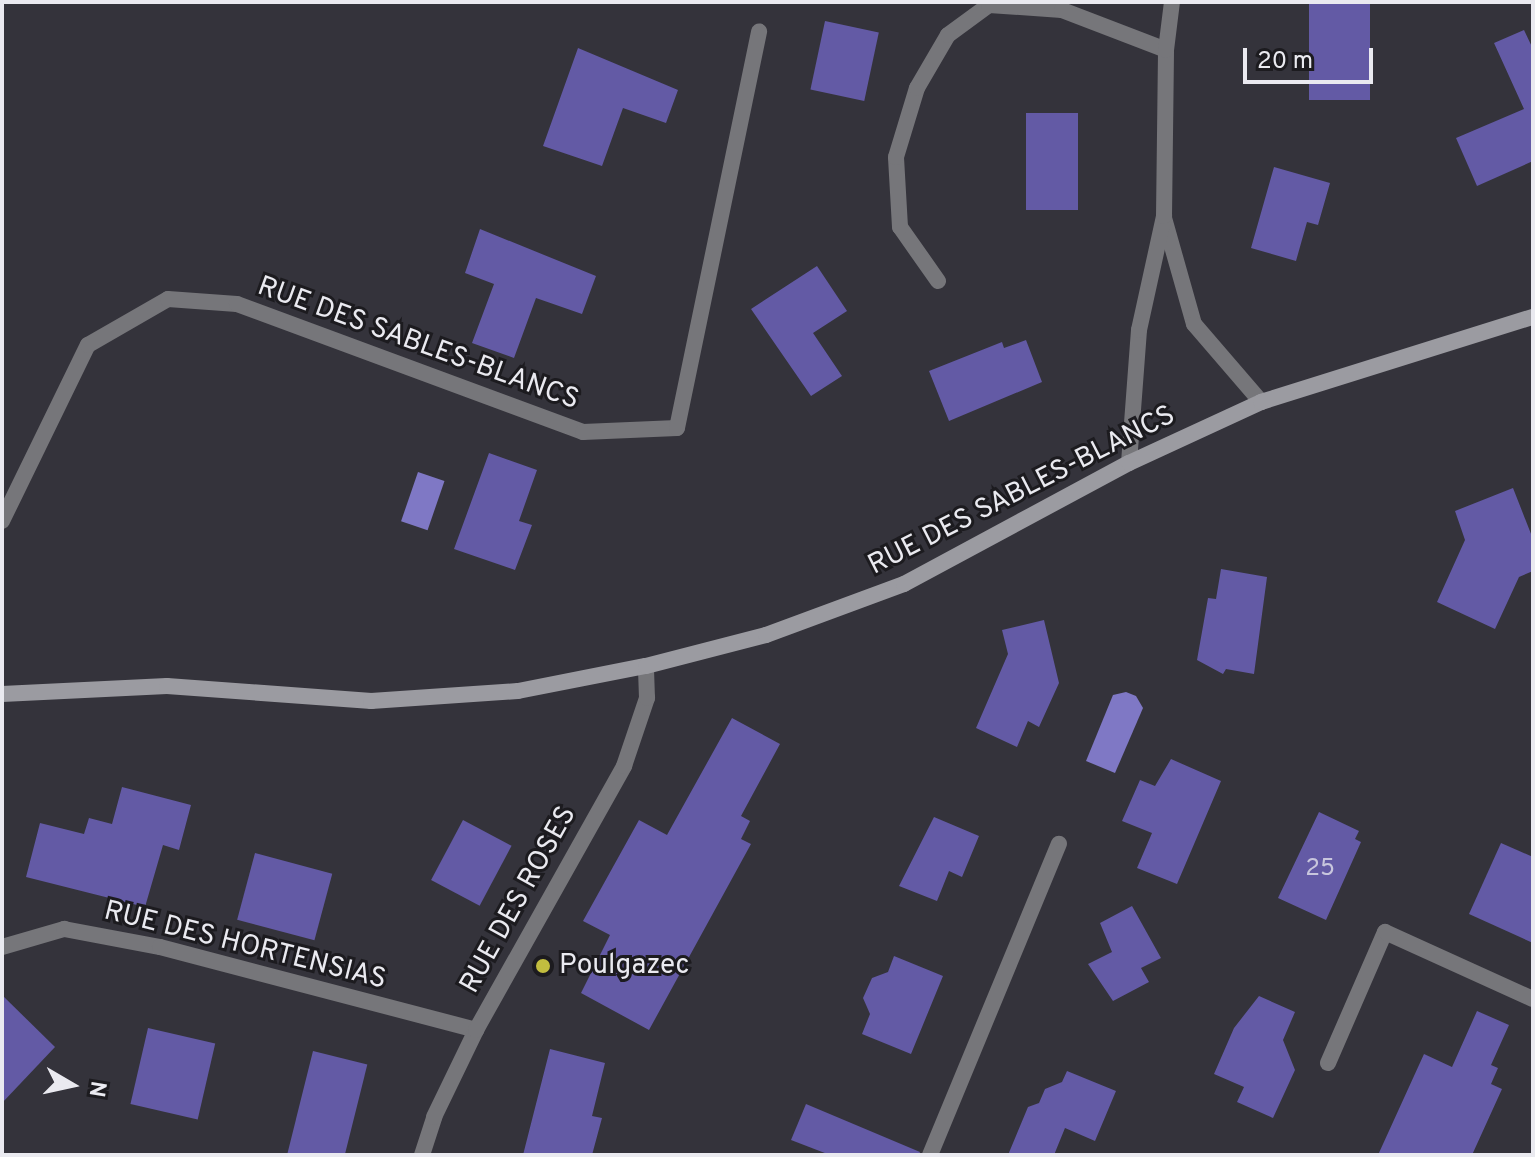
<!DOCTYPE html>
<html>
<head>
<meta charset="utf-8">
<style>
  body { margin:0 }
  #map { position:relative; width:1535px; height:1157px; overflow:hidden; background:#34333b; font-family:Overpass,sans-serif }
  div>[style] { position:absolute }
  .water>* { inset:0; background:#7f78c5; transform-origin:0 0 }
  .building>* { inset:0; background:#635aa5; transform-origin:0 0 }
  .street>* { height:16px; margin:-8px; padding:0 8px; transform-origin:8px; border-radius:8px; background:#76767a }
  .secondary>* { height:16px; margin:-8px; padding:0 8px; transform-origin:8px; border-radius:8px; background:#9b9ba1 }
  .dots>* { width:22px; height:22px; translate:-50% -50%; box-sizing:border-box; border:4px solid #1c1b1f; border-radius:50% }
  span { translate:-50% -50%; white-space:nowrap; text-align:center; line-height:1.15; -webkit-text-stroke:6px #1c1b1f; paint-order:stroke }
  .number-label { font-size:24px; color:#c8c6dd }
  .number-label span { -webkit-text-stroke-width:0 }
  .street-label { font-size:28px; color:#eaeaf0 }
  .poi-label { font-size:28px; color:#eaeaf0 }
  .left { translate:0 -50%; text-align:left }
  .frame { position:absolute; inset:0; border:4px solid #eaeaf0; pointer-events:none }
  .north { position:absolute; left:32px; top:1045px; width:80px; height:80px; -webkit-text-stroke:6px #1c1b1f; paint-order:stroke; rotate:99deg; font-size:22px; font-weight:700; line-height:32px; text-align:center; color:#eaeaf0 }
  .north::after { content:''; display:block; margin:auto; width:28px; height:36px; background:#eaeaf0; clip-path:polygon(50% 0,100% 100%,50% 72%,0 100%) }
  .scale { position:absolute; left:1243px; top:48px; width:130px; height:36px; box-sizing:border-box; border:4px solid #eaeaf0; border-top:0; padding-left:10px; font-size:24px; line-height:28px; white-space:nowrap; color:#eaeaf0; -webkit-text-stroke:6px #1c1b1f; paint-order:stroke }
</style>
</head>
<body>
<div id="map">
  <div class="water">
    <i style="left:418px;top:472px;width:28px;height:52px;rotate:19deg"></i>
    <i style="clip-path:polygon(1126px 692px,1136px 696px,1143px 708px,1115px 773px,1086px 761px,1113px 695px)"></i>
  </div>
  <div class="building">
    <i style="left:1309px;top:2px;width:61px;height:98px"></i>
    <i style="left:825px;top:21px;width:55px;height:70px;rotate:12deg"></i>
    <i style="clip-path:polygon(1524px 30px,1533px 49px,1533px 161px,1477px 186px,1456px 138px,1524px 109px,1494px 43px)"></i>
    <i style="clip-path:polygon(578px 48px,678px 90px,666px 123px,623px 108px,602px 166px,543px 146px)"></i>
    <i style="left:1026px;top:113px;width:52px;height:97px"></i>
    <i style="clip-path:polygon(1274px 167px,1330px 183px,1318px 225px,1307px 222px,1296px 261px,1251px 248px)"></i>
    <i style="clip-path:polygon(480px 229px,596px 276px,582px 314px,536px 298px,514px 358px,472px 343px,494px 284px,465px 273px)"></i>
    <i style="clip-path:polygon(817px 266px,847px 311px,813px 333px,842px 376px,811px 396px,751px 309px)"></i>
    <i style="clip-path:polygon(1026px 340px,1042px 382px,949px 421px,929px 371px,1002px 342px,1004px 348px)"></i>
    <i style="clip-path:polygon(489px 453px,537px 470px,519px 521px,532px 525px,515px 570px,454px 549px)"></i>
    <i style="clip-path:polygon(1513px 488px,1533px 539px,1533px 571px,1519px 577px,1495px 629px,1437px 602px,1465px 540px,1455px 511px)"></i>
    <i style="clip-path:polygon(1221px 569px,1267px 577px,1254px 674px,1226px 669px,1223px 674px,1197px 660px,1208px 598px,1216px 599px)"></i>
    <i style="clip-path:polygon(1044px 620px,1059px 683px,1039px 727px,1028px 721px,1017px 747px,976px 728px,1008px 654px,1002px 630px)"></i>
    <i style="clip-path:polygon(732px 718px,780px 744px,741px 816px,750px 821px,741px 839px,751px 844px,649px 1030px,581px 993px,610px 935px,583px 921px,639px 820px,667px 835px)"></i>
    <i style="clip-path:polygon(1171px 759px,1221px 781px,1177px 884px,1137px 868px,1152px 833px,1122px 821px,1140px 780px,1155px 786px)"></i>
    <i style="clip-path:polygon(122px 787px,191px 805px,179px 850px,163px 845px,145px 907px,26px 877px,40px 823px,84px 834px,89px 818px,112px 824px)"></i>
    <i style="clip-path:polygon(1319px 812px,1359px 831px,1355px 839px,1361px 842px,1326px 920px,1278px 898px)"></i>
    <i style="clip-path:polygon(934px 817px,979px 836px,962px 877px,949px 871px,937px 901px,899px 886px)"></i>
    <i style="left:463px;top:820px;width:55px;height:68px;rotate:28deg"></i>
    <i style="clip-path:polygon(1501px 843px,1533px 857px,1533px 943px,1469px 914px)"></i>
    <i style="left:255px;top:853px;width:80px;height:69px;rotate:15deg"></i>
    <i style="clip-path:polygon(1132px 906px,1161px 958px,1141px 968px,1149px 982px,1113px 1001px,1088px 964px,1112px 952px,1100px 923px)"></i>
    <i style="clip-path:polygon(894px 956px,943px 976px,911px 1054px,862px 1034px,870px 1014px,863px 998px,872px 978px,888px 972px)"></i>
    <i style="clip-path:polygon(2px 995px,55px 1047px,2px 1103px)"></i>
    <i style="clip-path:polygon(1259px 996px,1295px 1012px,1283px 1040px,1295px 1070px,1273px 1118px,1237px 1102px,1244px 1087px,1214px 1074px,1234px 1028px)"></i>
    <i style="clip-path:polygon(1477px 1011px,1509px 1025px,1491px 1065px,1498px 1068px,1491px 1084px,1502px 1089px,1472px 1155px,1378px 1155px,1424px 1054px,1452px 1067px)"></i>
    <i style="left:148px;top:1028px;width:69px;height:78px;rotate:13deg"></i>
    <i style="clip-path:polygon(550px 1049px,605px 1063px,592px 1116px,602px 1118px,592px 1155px,523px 1155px)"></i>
    <i style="left:313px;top:1051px;width:56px;height:107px;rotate:14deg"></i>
    <i style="clip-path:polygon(1067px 1071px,1116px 1091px,1095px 1141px,1065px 1128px,1054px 1155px,1008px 1155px,1028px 1107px,1039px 1103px,1045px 1089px,1062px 1082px)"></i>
    <i style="clip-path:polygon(806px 1104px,920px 1152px,919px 1155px,830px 1155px,791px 1140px)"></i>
  </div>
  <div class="street">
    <i style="left:1164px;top:218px;width:110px;rotate:74.2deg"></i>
    <i style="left:1194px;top:324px;width:103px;rotate:49.3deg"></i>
    <i style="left:938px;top:281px;width:66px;rotate:-125.1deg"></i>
    <i style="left:900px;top:227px;width:70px;rotate:-93.3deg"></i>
    <i style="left:896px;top:157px;width:72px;rotate:-73.1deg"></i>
    <i style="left:917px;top:88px;width:61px;rotate:-59.7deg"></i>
    <i style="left:948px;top:35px;width:51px;rotate:-36.2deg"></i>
    <i style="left:989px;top:5px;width:73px;rotate:3.9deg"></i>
    <i style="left:1062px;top:10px;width:111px;rotate:21deg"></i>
    <i style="left:1129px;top:463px;width:133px;rotate:-85.7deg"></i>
    <i style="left:1139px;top:330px;width:117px;rotate:-77.6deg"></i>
    <i style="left:1164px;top:216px;width:166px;rotate:-89.3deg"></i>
    <i style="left:1166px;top:50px;width:48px;rotate:-82.9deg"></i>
    <i style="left:2px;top:521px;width:196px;rotate:-64deg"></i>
    <i style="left:88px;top:345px;width:92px;rotate:-29.9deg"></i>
    <i style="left:168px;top:299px;width:69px;rotate:4.1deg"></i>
    <i style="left:237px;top:304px;width:369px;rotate:20.3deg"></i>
    <i style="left:583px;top:432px;width:94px;rotate:-2.4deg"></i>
    <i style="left:677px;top:428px;width:405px;rotate:-78.3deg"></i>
    <i style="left:2px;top:947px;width:65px;rotate:-16.2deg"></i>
    <i style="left:64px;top:929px;width:98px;rotate:10.6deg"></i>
    <i style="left:160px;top:947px;width:327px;rotate:14.7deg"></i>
    <i style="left:1328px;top:1063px;width:143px;rotate:-66.5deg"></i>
    <i style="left:1385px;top:932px;width:162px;rotate:24.4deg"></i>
    <i style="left:422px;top:1155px;width:40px;rotate:-72deg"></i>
    <i style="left:434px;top:1117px;width:97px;rotate:-64.2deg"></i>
    <i style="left:476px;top:1030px;width:303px;rotate:-60.7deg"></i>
    <i style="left:624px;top:766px;width:72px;rotate:-71.3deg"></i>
    <i style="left:647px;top:698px;width:32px;rotate:-92deg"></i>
    <i style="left:930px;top:1155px;width:337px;rotate:-67.5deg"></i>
  </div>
  <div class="secondary">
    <i style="left:2px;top:694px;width:165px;rotate:-2.8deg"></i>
    <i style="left:167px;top:686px;width:205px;rotate:4.2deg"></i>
    <i style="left:371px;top:701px;width:147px;rotate:-3.9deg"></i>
    <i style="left:518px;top:691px;width:130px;rotate:-11.1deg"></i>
    <i style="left:646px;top:666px;width:124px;rotate:-14.5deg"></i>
    <i style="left:766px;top:635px;width:147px;rotate:-20.3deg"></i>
    <i style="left:904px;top:584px;width:255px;rotate:-28.3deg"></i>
    <i style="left:1129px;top:463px;width:145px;rotate:-24.8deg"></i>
    <i style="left:1261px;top:402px;width:285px;rotate:-17.4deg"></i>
  </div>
  <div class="dots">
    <i style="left:543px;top:966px;background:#c2bd3f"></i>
  </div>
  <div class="number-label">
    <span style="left:1320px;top:870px">25</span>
  </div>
  <div class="street-label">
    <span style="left:418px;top:344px;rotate:20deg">RUE DES SABLES-BLANCS</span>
    <span style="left:1022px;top:491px;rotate:-27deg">RUE DES SABLES-BLANCS</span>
    <span style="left:519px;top:900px;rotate:-61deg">RUE DES ROSES</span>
    <span style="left:245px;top:946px;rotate:14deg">RUE DES HORTENSIAS</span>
  </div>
  <div class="poi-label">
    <span class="left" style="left:559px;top:966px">Poulgazec</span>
  </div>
  <div class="frame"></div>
  <div class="north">N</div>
  <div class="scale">20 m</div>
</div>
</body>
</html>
